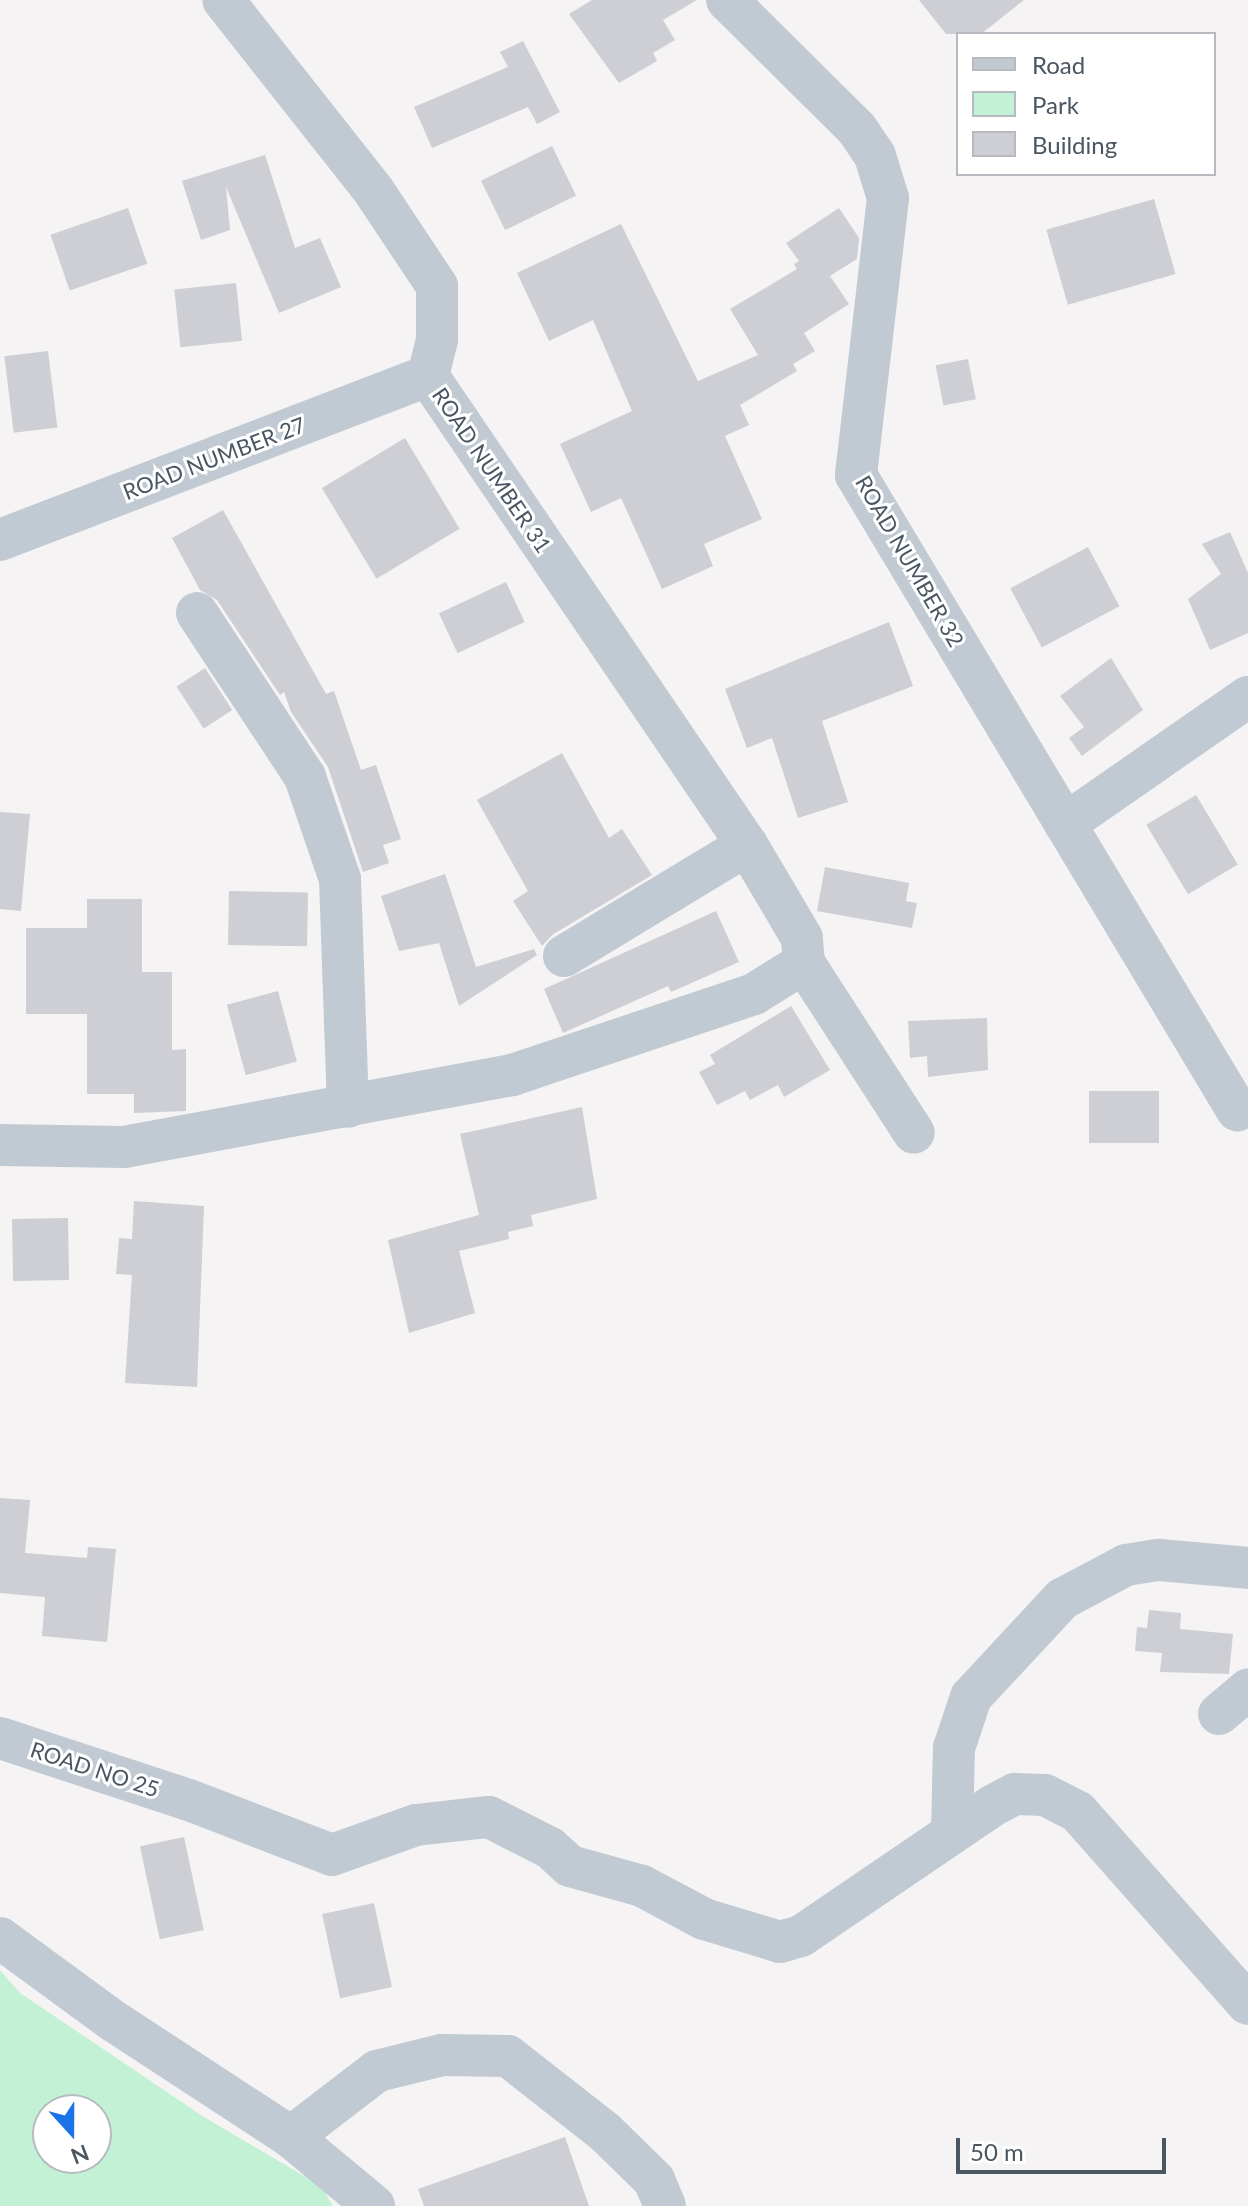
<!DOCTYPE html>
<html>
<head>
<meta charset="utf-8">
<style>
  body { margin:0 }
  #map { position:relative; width:1248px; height:2206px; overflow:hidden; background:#f5f3f3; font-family:Lato,sans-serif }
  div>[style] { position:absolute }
  .green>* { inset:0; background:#c3f1d5 }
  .building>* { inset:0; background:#cdcfd5; transform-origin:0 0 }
  .minor>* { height:42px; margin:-21px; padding:0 21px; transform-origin:21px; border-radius:21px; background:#c1cad2 }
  span { translate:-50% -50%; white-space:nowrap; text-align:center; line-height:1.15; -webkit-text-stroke:6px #fff; paint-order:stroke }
  .street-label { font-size:22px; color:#4a5661 }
  .legend { position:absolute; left:956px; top:32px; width:260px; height:144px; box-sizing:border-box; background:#fff; border:2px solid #b7bbc0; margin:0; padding:10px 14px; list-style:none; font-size:24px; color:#4a5661 }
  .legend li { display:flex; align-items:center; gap:16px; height:40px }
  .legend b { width:40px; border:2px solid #b7bbc0 }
  .north { position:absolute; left:32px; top:2094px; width:80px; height:80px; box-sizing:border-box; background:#fff; border:2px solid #b7bbc0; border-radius:50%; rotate:159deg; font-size:22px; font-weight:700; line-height:32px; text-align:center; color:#4a5661 }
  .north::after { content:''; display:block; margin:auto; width:28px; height:36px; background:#1a73e8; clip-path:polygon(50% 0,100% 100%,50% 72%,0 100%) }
  .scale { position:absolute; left:956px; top:2138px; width:210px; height:36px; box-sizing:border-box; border:4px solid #4a5661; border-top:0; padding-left:10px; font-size:24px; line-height:28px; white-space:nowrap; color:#4a5661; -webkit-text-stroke:6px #fff; paint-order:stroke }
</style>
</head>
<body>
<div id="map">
  <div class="green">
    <i style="clip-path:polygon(evenodd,0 1970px,20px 1993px,204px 2117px,321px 2186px,333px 2206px,0 2206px,0 1970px,48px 2110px,96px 2110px,96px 2158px,48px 2158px,48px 2110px)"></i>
  </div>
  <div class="building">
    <i style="clip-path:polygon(592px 0,697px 0,663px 20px,675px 40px,653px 53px,657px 61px,619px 83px,569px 14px)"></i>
    <i style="clip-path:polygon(919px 0,1024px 0,981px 34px,946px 34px)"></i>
    <i style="clip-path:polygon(523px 41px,560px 112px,537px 124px,528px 107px,432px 148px,414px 107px,508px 67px,500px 52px)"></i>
    <i style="left:552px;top:146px;width:55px;height:79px;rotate:64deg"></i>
    <i style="clip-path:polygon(265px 155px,295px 248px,320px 238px,341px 287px,279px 313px,226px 187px,230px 230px,201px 240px,182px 181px)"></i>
    <i style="left:1154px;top:199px;width:78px;height:112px;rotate:74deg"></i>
    <i style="left:128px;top:208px;width:59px;height:82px;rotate:71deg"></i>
    <i style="clip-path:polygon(839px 208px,859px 238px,857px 259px,830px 276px,849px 304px,804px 333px,815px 351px,793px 364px,797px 371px,740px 405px,749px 425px,725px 436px,762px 519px,704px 544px,713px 566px,662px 589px,621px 498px,591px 512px,560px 444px,632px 411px,593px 320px,549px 341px,517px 273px,621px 224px,698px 381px,758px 355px,730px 309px,797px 269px,794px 264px,799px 261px,786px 243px)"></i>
    <i style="left:236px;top:283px;width:58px;height:62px;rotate:84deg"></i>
    <i style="left:48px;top:351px;width:77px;height:44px;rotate:83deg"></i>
    <i style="left:968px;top:359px;width:41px;height:33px;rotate:79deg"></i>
    <i style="left:405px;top:438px;width:106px;height:97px;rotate:59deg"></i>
    <i style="clip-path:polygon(223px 510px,326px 694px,334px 691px,361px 770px,376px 765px,401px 839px,383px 845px,389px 863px,363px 872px,328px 767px,291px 712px,284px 692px,280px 695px,217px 600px,200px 590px,172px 538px)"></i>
    <i style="clip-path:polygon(1230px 532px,1248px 573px,1248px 633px,1210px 650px,1188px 599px,1221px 574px,1202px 544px)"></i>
    <i style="left:1088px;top:547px;width:67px;height:88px;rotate:62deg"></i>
    <i style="left:506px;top:582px;width:44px;height:74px;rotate:65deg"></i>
    <i style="clip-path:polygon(889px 622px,913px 686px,822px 721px,848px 802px,798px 818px,772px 738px,747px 748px,725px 689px)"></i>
    <i style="clip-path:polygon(1111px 658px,1143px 710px,1082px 756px,1069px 738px,1084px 727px,1060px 696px)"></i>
    <i style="left:205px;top:668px;width:50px;height:34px;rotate:57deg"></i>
    <i style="clip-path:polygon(562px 753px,609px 838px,622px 829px,652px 875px,552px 935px,542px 946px,513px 901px,528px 891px,477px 800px)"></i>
    <i style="left:1196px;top:795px;width:81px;height:58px;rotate:59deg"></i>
    <i style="clip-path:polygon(0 812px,30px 814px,21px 911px,0 909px)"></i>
    <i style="clip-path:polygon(825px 867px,909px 883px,906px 901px,917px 903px,912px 928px,817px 911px)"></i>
    <i style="clip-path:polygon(445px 874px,476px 967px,534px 949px,537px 955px,459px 1006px,439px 943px,399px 951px,381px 896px)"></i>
    <i style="left:229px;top:891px;width:79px;height:54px;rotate:1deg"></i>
    <i style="clip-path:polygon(87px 899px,142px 899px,142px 972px,172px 972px,172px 1050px,186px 1049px,186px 1111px,134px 1113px,134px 1094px,87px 1094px,87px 1014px,26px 1014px,26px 928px,87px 928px)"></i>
    <i style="clip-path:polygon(716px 911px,739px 962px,671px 992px,668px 986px,563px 1033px,544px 989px)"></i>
    <i style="left:278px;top:991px;width:73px;height:53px;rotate:75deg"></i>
    <i style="clip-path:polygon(791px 1006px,830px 1070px,784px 1097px,778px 1085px,750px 1100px,745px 1091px,717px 1105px,699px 1072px,715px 1064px,710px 1055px)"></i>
    <i style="clip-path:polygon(987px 1018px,988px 1070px,928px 1077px,927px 1056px,910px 1058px,908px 1021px)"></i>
    <i style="left:1159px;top:1091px;width:52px;height:70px;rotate:90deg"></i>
    <i style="clip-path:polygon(582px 1107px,597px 1199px,531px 1215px,533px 1226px,508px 1232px,509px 1239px,459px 1251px,475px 1313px,409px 1333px,388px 1240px,479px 1215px,460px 1134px)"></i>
    <i style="clip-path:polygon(134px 1201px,204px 1206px,197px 1387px,125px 1383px,132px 1275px,116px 1274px,119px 1238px,132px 1239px)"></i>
    <i style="left:68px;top:1218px;width:62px;height:56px;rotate:89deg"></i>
    <i style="clip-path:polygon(0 1498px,30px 1500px,25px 1553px,87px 1558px,88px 1547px,116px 1549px,107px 1642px,42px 1636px,45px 1597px,0 1593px)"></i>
    <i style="clip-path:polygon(1149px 1610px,1181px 1613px,1180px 1629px,1233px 1634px,1229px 1674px,1160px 1672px,1162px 1653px,1135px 1651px,1137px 1627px,1147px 1628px)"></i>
    <i style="left:184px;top:1837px;width:95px;height:45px;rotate:78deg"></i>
    <i style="left:374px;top:1903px;width:86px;height:53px;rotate:78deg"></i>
    <i style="clip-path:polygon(565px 2137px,589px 2206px,424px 2206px,418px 2189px)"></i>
  </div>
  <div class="minor">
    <i style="left:727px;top:0;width:183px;rotate:44.8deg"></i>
    <i style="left:857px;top:129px;width:32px;rotate:56deg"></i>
    <i style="left:875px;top:156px;width:44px;rotate:72.8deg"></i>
    <i style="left:888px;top:198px;width:279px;rotate:96.6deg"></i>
    <i style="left:856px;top:475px;width:741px;rotate:59.04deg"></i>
    <i style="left:0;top:540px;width:458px;rotate:-21deg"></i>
    <i style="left:197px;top:613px;width:196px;rotate:56.6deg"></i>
    <i style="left:305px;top:777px;width:108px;rotate:71.1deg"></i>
    <i style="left:340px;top:879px;width:228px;rotate:88deg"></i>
    <i style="left:1065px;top:824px;width:223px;rotate:-34.8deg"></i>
    <i style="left:564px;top:956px;width:214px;rotate:-31.2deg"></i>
    <i style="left:804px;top:963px;width:202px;rotate:57.1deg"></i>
    <i style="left:0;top:1145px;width:124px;rotate:0.9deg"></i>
    <i style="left:124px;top:1147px;width:395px;rotate:-10.5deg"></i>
    <i style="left:512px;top:1075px;width:255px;rotate:-18.5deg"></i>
    <i style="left:754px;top:994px;width:59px;rotate:-31.8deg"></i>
    <i style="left:804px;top:963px;width:25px;rotate:-95deg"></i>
    <i style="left:802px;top:938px;width:108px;rotate:-120.6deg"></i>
    <i style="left:747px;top:845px;width:567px;rotate:-124.22deg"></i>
    <i style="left:428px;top:376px;width:38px;rotate:-76deg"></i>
    <i style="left:437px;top:339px;width:53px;rotate:-90deg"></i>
    <i style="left:437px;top:286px;width:114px;rotate:-123.6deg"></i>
    <i style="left:374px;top:191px;width:243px;rotate:-128.3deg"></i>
    <i style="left:1219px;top:1714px;width:38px;rotate:-40deg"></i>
    <i style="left:0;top:1738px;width:199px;rotate:18.2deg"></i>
    <i style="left:189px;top:1800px;width:153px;rotate:21deg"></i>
    <i style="left:332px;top:1855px;width:89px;rotate:-19.7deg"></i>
    <i style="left:416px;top:1825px;width:73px;rotate:-6.3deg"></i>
    <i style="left:489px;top:1817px;width:68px;rotate:26.9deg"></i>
    <i style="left:550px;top:1848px;width:27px;rotate:42deg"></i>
    <i style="left:570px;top:1866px;width:75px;rotate:15.5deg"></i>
    <i style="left:642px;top:1886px;width:70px;rotate:28deg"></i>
    <i style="left:704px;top:1919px;width:79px;rotate:16.8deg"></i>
    <i style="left:780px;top:1942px;width:22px;rotate:-16deg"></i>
    <i style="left:801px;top:1936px;width:231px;rotate:-34.2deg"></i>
    <i style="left:992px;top:1806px;width:26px;rotate:-28deg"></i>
    <i style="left:1015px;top:1794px;width:30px;rotate:2deg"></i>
    <i style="left:1045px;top:1795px;width:37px;rotate:27deg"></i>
    <i style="left:1078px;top:1812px;width:256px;rotate:48.5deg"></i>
    <i style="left:952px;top:1833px;width:85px;rotate:-88.7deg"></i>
    <i style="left:954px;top:1748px;width:54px;rotate:-71.6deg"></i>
    <i style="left:971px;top:1697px;width:134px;rotate:-47.1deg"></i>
    <i style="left:1062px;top:1599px;width:72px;rotate:-28deg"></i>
    <i style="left:1126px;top:1565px;width:33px;rotate:-9deg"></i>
    <i style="left:1159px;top:1560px;width:89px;rotate:5.1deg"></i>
    <i style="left:0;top:1938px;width:139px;rotate:36.2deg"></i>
    <i style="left:112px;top:2020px;width:214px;rotate:33.2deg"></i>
    <i style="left:291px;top:2137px;width:108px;rotate:39.7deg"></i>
    <i style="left:291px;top:2137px;width:108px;rotate:-37.5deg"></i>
    <i style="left:377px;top:2071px;width:67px;rotate:-13.8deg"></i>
    <i style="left:442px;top:2055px;width:66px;rotate:0.9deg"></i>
    <i style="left:508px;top:2056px;width:123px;rotate:38.1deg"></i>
    <i style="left:605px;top:2132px;width:69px;rotate:44.4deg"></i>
    <i style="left:654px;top:2180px;width:28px;rotate:67deg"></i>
  </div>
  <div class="street-label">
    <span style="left:214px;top:458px;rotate:-21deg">ROAD NUMBER 27</span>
    <span style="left:492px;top:470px;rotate:56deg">ROAD NUMBER 31</span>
    <span style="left:910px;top:561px;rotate:60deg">ROAD NUMBER 32</span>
    <span style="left:95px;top:1769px;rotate:18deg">ROAD NO 25</span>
  </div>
  <ul class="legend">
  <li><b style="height:10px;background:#c1cad2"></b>Road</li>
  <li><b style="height:22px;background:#c3f1d5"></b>Park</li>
  <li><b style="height:22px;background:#cdcfd5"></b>Building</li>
  </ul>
  <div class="north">N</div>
  <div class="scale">50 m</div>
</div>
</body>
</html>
